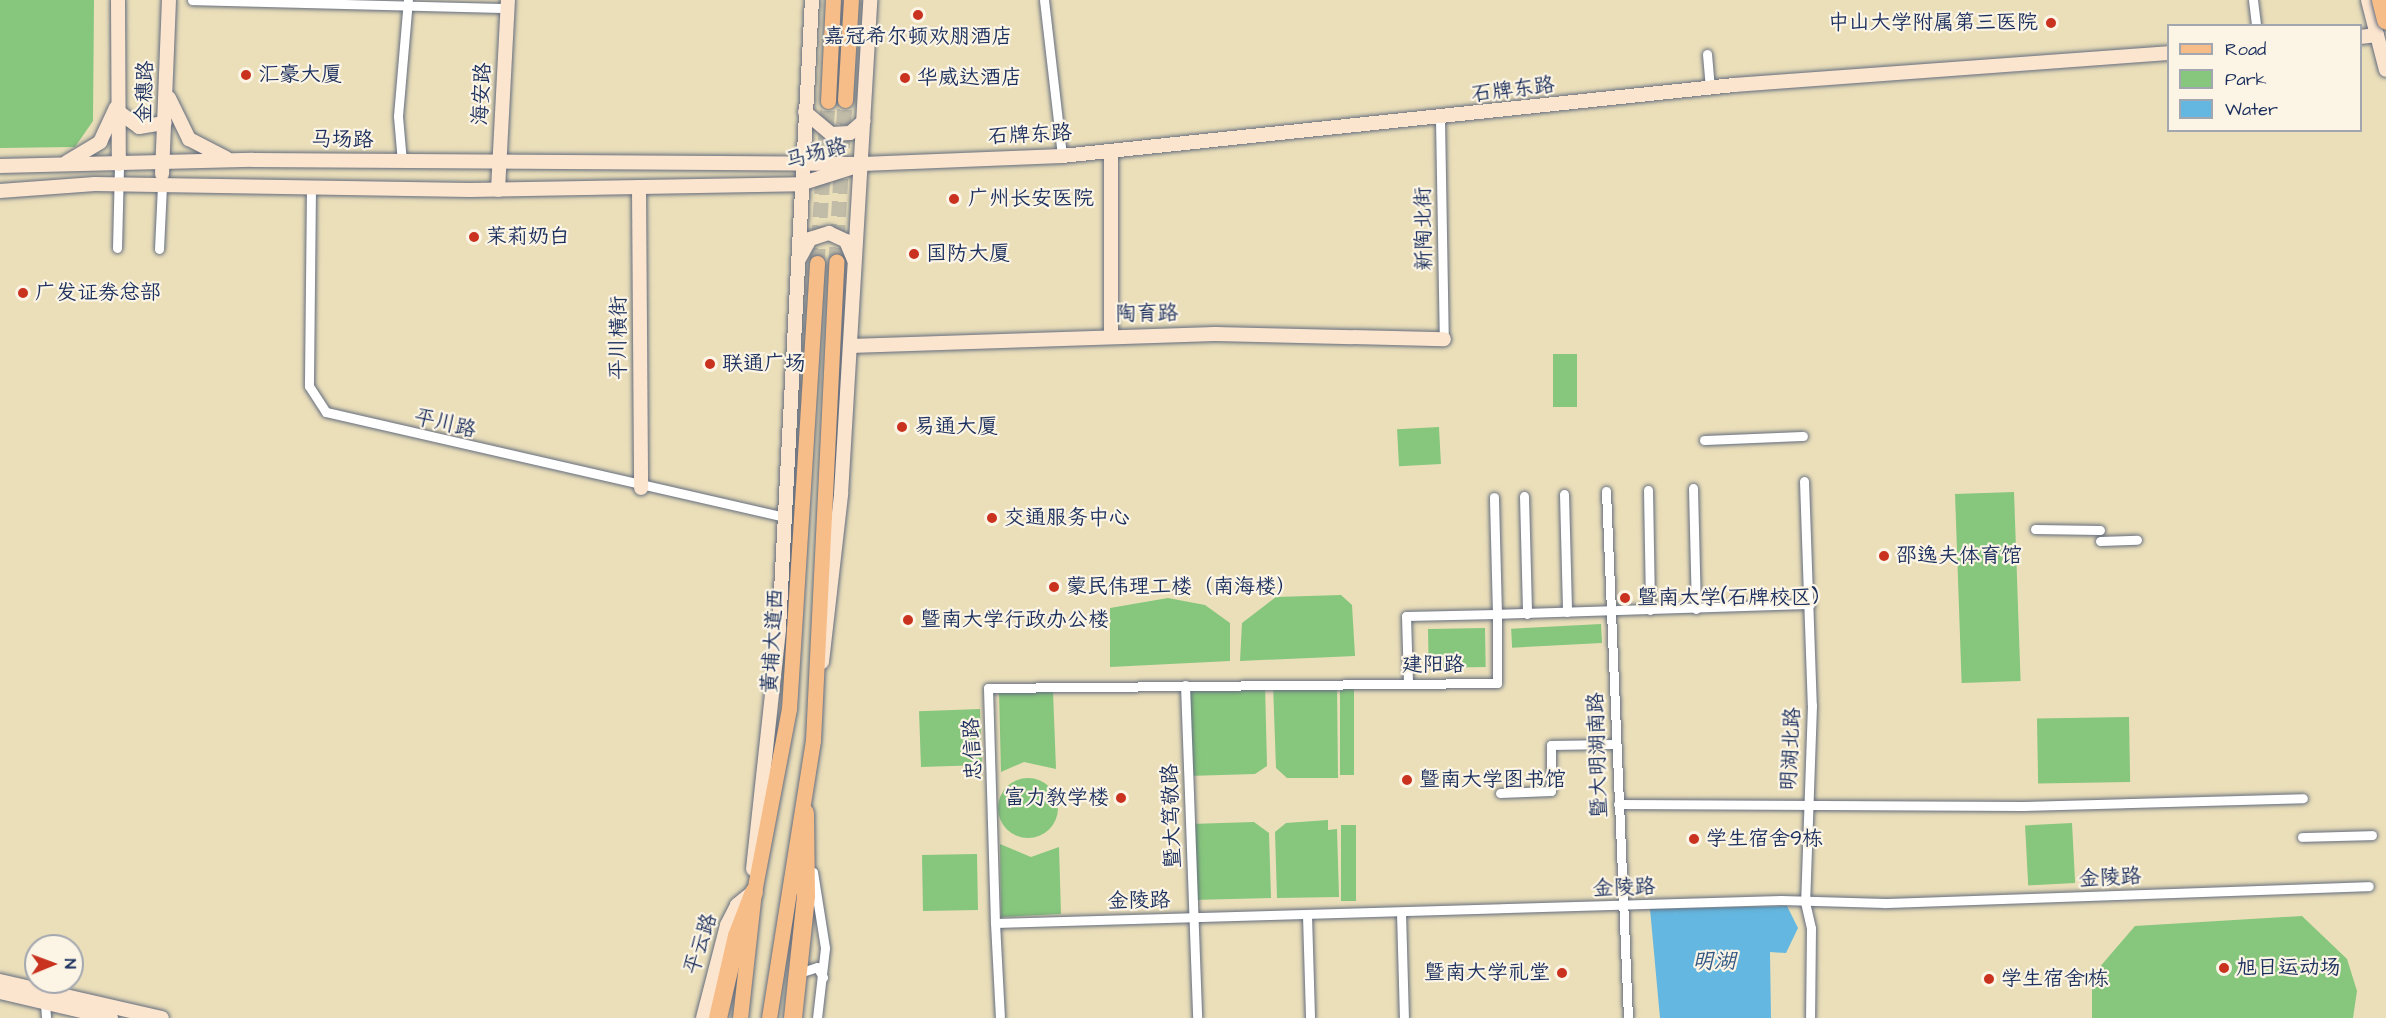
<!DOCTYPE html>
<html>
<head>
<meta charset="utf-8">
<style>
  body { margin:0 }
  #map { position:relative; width:2386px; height:1018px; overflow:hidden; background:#ebdfba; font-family:"Architects Daughter","LXGW WenKai TC",sans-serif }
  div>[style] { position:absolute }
  .green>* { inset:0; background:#87c67d; transform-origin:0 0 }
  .round { border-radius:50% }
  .water>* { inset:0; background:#64b7e0 }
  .primary-tunnel>* { height:15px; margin-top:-7.5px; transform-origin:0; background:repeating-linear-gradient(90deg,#c1bca8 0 15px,transparent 0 23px) }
  .roads { filter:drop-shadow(0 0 2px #646d7e) drop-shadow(0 0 2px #646d7e) }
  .street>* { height:9px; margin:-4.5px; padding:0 4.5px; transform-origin:4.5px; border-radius:4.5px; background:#fff }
  .secondary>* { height:14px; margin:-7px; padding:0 7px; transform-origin:7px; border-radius:7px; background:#fce5cf }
  .primary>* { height:15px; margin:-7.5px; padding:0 7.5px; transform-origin:7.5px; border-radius:7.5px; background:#f7bd88 }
  .highway>* { height:18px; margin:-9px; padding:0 9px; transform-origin:9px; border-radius:9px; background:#f7bd88 }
  .bridges { filter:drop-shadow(0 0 2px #646d7e) drop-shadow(0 0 2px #646d7e) }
  .highway-bridge>* { height:18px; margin:-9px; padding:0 9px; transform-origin:9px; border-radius:9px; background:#f7bd88 }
  .dots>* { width:16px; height:16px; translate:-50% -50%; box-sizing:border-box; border:3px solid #fcf5e5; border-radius:50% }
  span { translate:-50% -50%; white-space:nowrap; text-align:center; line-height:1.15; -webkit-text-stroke:4.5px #fcf5e5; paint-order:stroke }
  .poi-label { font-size:21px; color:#1b2f5e }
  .right { translate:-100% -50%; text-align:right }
  .left { translate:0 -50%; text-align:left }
  .street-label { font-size:21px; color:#1b2f5e }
  .water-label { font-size:22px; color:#315885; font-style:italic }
  .legend { position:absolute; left:2167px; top:24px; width:195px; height:108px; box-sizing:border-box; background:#fcf5e5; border:2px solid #a2a6af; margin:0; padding:8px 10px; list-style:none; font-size:18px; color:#1b2f5e }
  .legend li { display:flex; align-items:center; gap:12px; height:30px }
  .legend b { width:30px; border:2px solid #a2a6af }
  .north { position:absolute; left:24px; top:934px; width:60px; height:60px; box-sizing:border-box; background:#fcf5e5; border:2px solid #a2a6af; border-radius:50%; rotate:89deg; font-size:16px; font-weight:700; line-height:24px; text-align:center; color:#1b2f5e }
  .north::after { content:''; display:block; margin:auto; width:21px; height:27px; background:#c8321e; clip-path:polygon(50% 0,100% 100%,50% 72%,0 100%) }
</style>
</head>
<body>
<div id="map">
  <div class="green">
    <i style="clip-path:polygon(0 0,94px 0,93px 121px,75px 147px,0 148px)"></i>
    <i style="left:1553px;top:354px;width:24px;height:53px"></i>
    <i style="left:1439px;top:427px;width:37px;height:42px;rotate:87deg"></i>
    <i style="left:2014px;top:492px;width:189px;height:59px;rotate:88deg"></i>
    <i style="clip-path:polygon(1341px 595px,1352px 605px,1355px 656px,1240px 661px,1242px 623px,1276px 597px)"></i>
    <i style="clip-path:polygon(1168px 598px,1205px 605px,1230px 623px,1230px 661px,1110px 667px,1110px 608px)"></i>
    <i style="left:1601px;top:624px;width:19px;height:90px;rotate:87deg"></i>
    <i style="left:1485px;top:628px;width:39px;height:57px;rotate:89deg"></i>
    <i style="clip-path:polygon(1265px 684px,1267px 766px,1255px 774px,1188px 776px,1185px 685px)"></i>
    <i style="clip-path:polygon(1273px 684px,1337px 684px,1338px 778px,1287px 778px,1276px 768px)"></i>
    <i style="left:1340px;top:689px;width:14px;height:86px"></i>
    <i style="clip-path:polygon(999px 691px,1053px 691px,1056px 769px,1024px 762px,1001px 772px)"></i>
    <i style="left:980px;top:709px;width:56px;height:61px;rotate:88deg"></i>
    <i style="left:2129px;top:717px;width:65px;height:92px;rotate:89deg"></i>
    <i class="round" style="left:998px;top:778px;width:60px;height:60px"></i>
    <i style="clip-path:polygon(1328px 820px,1328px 830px,1337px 829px,1339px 897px,1277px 898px,1275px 832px,1286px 823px)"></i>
    <i style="clip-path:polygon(1254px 822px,1269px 833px,1271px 898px,1193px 900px,1190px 824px)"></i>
    <i style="left:2072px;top:823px;width:60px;height:47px;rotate:87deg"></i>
    <i style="left:1341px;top:825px;width:15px;height:76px"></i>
    <i style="clip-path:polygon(1000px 844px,1031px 857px,1059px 847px,1061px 914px,1001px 917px)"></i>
    <i style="left:977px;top:854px;width:56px;height:55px;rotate:89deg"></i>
    <i style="clip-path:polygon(2302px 916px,2347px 959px,2357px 991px,2353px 1018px,2092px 1018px,2092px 976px,2135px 926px)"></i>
  </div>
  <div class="water">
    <i style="clip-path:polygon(1787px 906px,1798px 928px,1786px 953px,1770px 952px,1771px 1018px,1660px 1018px,1650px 909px)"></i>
  </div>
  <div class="primary-tunnel">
    <i style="left:836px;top:262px;width:162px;rotate:-86.8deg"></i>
    <i style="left:817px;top:263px;width:162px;rotate:-86.1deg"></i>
  </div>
  <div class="roads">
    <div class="street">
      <i style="left:192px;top:0;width:315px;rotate:1.5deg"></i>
      <i style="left:1044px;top:0;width:157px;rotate:83.4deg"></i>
      <i style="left:2253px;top:0;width:26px;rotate:83deg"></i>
      <i style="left:1707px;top:54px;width:34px;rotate:85deg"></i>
      <i style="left:1440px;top:119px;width:220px;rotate:89deg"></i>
      <i style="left:402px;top:162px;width:46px;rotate:-95deg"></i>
      <i style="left:398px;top:116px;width:116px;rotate:-85.1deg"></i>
      <i style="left:311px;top:188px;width:198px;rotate:90.6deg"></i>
      <i style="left:309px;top:386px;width:31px;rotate:57deg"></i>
      <i style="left:326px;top:412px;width:469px;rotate:12.9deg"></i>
      <i style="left:117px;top:248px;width:84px;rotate:-88.6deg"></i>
      <i style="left:159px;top:249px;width:64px;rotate:-87.3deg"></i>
      <i style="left:1704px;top:440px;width:99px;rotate:-2.3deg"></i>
      <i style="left:1804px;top:481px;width:224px;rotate:88deg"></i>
      <i style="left:1812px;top:705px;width:197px;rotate:92deg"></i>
      <i style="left:1805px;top:902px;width:27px;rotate:77deg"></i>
      <i style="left:1811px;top:928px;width:90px;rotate:90.6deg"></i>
      <i style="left:1693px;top:488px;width:121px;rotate:88.6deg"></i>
      <i style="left:1648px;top:490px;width:120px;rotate:89deg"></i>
      <i style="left:1606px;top:491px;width:527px;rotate:87.61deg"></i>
      <i style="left:1564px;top:494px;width:118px;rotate:88.5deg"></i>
      <i style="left:1524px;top:496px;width:118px;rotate:88.5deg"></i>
      <i style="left:2035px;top:529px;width:65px;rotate:0.9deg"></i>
      <i style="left:2100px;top:541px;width:37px;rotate:-2deg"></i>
      <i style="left:1810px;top:604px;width:313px;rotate:178.2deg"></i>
      <i style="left:1497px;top:614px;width:69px;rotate:90deg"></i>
      <i style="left:1497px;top:683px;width:509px;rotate:179.44deg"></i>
      <i style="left:988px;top:688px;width:235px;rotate:88.3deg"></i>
      <i style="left:995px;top:923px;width:786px;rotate:-1.68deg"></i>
      <i style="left:1781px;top:900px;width:104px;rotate:1.7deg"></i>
      <i style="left:1885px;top:903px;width:484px;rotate:-2deg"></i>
      <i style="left:1408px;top:683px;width:67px;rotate:-91.7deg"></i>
      <i style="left:1406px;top:616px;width:91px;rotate:-1.3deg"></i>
      <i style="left:1497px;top:614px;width:117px;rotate:-91.5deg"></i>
      <i style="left:1185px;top:685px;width:333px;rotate:87.9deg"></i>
      <i style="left:1500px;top:793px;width:51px;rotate:-2.2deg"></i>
      <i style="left:1551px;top:791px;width:46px;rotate:-90deg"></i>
      <i style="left:1551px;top:745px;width:63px;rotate:-0.9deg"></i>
      <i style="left:1618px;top:804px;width:405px;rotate:0.3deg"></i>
      <i style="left:2023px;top:806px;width:280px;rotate:-1.6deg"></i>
      <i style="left:2302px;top:837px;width:70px;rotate:-1.6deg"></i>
      <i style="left:813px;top:872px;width:77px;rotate:81deg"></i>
      <i style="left:825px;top:948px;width:70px;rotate:96.5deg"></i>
      <i style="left:1401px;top:912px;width:106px;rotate:88.4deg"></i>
      <i style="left:1307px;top:915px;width:103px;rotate:88.3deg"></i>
      <i style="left:995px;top:923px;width:95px;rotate:87deg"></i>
      <i style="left:799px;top:973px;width:19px;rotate:-18deg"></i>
      <i style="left:817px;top:967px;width:12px;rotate:59deg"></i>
      <i style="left:45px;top:1003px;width:15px;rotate:86deg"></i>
    </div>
    <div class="secondary">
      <i style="left:118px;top:0;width:164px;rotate:89.7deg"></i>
      <i style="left:2368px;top:0;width:72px;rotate:75.6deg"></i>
      <i style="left:2360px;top:37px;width:17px;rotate:-7deg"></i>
      <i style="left:169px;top:98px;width:46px;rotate:64deg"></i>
      <i style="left:189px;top:139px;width:42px;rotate:27.2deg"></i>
      <i style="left:805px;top:112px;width:34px;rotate:40deg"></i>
      <i style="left:831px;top:134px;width:19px;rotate:-3deg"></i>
      <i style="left:850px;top:133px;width:18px;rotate:-41deg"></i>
      <i style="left:120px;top:113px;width:24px;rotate:36deg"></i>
      <i style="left:139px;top:127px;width:26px;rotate:-9deg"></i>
      <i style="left:67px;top:162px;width:39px;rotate:-31deg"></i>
      <i style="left:100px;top:142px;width:38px;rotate:-65deg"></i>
      <i style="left:0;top:166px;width:253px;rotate:-1.4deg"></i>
      <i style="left:253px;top:160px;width:609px;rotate:0.38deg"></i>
      <i style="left:862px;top:164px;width:200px;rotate:-2.3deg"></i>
      <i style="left:1062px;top:156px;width:676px;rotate:-6.03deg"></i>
      <i style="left:1734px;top:85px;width:435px;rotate:-4.2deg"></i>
      <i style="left:162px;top:174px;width:174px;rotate:-87.7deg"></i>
      <i style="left:639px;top:187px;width:301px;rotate:89.6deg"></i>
      <i style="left:498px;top:190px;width:190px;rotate:-87deg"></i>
      <i style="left:0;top:191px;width:95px;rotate:-4.2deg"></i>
      <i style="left:95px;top:184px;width:375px;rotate:0.9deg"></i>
      <i style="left:470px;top:190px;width:330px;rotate:-1deg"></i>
      <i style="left:800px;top:184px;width:57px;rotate:-17.5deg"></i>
      <i style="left:799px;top:259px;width:23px;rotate:-61deg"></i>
      <i style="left:810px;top:239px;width:20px;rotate:-18deg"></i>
      <i style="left:829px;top:233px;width:19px;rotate:25deg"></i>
      <i style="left:846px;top:241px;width:21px;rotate:67deg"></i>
      <i style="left:1111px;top:336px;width:185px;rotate:-90deg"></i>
      <i style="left:850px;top:346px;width:365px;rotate:-1.9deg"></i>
      <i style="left:1215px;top:334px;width:229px;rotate:1.3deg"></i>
      <i style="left:822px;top:662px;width:169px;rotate:-83.5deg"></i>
      <i style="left:841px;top:494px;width:495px;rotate:-86.6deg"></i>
      <i style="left:753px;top:869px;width:241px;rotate:-83.8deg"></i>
      <i style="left:779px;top:629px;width:630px;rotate:-87deg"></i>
      <i style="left:0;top:981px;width:166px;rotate:12.9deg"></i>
      <i style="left:0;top:992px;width:114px;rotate:13.2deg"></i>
      <i style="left:703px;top:1018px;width:96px;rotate:-75.5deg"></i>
      <i style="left:727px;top:925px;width:22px;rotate:-63deg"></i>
      <i style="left:737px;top:905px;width:22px;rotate:-39deg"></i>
    </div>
    <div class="primary">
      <i style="left:845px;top:100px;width:100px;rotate:-86.6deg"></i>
      <i style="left:828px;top:101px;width:101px;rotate:-87.2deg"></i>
      <i style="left:740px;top:1018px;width:127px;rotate:-83.7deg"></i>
      <i style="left:754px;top:892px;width:186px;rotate:-79.2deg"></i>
      <i style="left:789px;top:709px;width:447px;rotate:-86.4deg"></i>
      <i style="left:769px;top:1018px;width:281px;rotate:-81deg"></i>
      <i style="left:813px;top:740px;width:479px;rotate:-87.2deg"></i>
    </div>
    <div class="highway">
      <i style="left:718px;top:1018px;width:84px;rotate:-77deg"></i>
      <i style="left:737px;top:936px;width:47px;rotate:-68.9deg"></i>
      <i style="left:793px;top:1018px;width:123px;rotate:-83.9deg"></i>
      <i style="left:806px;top:896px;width:83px;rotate:-90.7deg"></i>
    </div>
  </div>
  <div class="bridges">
    <div class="highway-bridge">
      <i style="left:2381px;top:0;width:21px;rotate:76deg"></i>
    </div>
  </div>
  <div class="dots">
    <i style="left:918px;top:15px;background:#c8321e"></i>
    <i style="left:2051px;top:23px;background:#c8321e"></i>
    <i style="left:246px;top:75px;background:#c8321e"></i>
    <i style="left:905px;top:78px;background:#c8321e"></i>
    <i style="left:954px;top:199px;background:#c8321e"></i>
    <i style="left:474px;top:237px;background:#c8321e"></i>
    <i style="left:914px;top:254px;background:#c8321e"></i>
    <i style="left:23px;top:293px;background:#c8321e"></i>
    <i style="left:710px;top:364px;background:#c8321e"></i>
    <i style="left:902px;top:427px;background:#c8321e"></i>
    <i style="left:992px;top:518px;background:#c8321e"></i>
    <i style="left:1884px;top:556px;background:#c8321e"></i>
    <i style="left:1054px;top:587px;background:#c8321e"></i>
    <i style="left:1625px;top:598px;background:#c8321e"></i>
    <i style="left:908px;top:620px;background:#c8321e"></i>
    <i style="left:1407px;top:780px;background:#c8321e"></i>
    <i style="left:1121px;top:798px;background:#c8321e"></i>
    <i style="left:1694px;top:839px;background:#c8321e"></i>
    <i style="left:2224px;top:968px;background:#c8321e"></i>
    <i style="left:1562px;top:973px;background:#c8321e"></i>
    <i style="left:1989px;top:979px;background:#c8321e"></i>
  </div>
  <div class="poi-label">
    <span class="right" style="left:2038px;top:23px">中山大学附属第三医院</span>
    <span style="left:918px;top:37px">嘉冠希尔顿欢朋酒店</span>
    <span class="left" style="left:258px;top:75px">汇豪大厦</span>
    <span class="left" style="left:917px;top:78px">华威达酒店</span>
    <span class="left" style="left:968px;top:199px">广州长安医院</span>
    <span class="left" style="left:486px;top:237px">茉莉奶白</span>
    <span class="left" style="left:926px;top:254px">国防大厦</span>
    <span class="left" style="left:35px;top:293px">广发证券总部</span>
    <span class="left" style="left:722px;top:364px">联通广场</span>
    <span class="left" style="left:914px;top:427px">易通大厦</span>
    <span class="left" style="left:1004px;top:518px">交通服务中心</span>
    <span class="left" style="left:1896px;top:556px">邵逸夫体育馆</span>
    <span class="left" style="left:1066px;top:587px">蒙民伟理工楼（南海楼）</span>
    <span class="left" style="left:1637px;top:598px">暨南大学(石牌校区)</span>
    <span class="left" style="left:920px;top:620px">暨南大学行政办公楼</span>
    <span class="left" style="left:1419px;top:780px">暨南大学图书馆</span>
    <span class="right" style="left:1109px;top:798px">富力教学楼</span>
    <span class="left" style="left:1706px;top:839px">学生宿舍9栋</span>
    <span class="left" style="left:2236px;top:968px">旭日运动场</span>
    <span class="right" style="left:1550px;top:973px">暨南大学礼堂</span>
    <span class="left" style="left:2001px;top:979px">学生宿舍1栋</span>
  </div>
  <div class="street-label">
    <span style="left:1513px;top:90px;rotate:-7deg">石牌东路</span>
    <span style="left:145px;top:92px;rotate:-88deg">金穗路</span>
    <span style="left:482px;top:94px;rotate:-87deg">海安路</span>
    <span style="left:1030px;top:135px;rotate:-3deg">石牌东路</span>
    <span style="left:342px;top:140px;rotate:1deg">马场路</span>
    <span style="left:816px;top:154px;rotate:-16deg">马场路</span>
    <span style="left:1424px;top:229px;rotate:-91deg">新陶北街</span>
    <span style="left:1147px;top:314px;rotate:-1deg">陶育路</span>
    <span style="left:619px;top:338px;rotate:-90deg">平川横街</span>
    <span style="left:445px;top:424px;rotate:13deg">平川路</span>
    <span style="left:773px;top:641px;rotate:-86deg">黄埔大道西</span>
    <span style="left:1433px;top:665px">建阳路</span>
    <span style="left:973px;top:749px;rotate:-93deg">忠信路</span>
    <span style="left:1791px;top:749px;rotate:-87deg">明湖北路</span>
    <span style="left:1598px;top:755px;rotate:-92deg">暨大明湖南路</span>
    <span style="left:1172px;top:816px;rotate:-92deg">暨大笃敬路</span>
    <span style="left:2110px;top:878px;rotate:-3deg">金陵路</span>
    <span style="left:1624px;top:888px;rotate:-2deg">金陵路</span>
    <span style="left:1139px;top:901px;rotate:-1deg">金陵路</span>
    <span style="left:701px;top:944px;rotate:-72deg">平云路</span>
  </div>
  <div class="water-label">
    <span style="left:1714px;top:962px">明湖</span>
  </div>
  <ul class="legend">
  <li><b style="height:8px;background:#f7bd88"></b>Road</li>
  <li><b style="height:16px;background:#87c67d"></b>Park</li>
  <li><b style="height:16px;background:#64b7e0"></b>Water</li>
  </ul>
  <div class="north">N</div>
</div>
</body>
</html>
